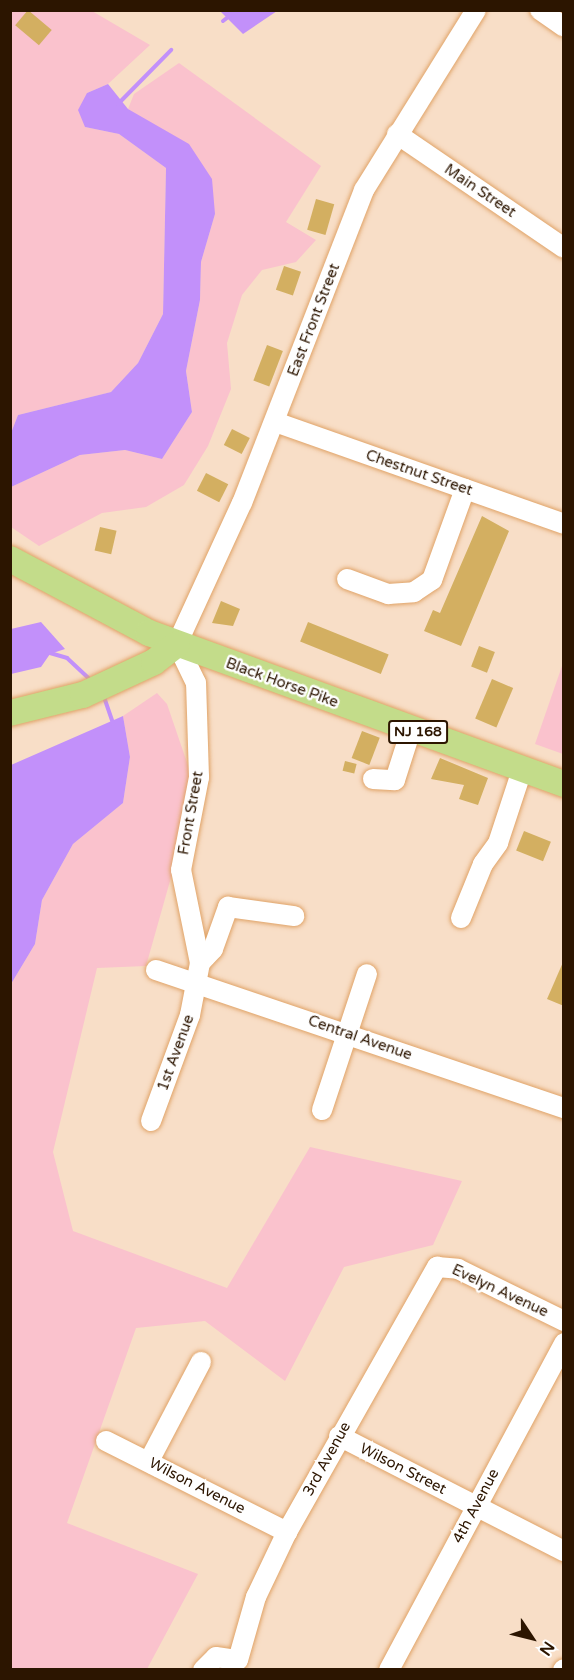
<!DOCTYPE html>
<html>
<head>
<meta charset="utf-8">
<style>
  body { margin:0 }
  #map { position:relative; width:574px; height:1680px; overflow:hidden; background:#f8dec7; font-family:"Varela Round",sans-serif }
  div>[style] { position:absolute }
  .green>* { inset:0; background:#fac2cd }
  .water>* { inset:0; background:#c290fa }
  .stream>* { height:4px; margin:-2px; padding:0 2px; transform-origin:2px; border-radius:2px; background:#c290fa }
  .building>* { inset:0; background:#d3af61; transform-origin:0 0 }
  .roads { filter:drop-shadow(0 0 2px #e0a367) drop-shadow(0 0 2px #e0a367) }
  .minor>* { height:20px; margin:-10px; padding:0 10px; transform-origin:10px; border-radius:10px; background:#fff }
  .major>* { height:26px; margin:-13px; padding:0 13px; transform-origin:13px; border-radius:13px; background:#c3dc8a }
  span { translate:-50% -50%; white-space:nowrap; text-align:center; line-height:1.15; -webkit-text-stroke:5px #fff; paint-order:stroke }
  .shield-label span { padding:2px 4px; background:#fff; border:2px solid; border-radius:4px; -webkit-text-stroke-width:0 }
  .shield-label { font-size:14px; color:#2c1500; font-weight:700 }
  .street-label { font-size:15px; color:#2c1500 }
  .frame { position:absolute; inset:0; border:12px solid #2c1500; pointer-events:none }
  .north { position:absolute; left:502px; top:1608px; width:60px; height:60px; -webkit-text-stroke:4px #fff; paint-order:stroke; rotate:125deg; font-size:16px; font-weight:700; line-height:24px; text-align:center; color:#2c1500 }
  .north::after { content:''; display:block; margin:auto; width:21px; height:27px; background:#2c1500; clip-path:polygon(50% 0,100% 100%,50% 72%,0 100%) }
</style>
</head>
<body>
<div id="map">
  <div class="green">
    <i style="clip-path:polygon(11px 11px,92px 11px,150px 45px,108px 84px,87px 93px,85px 127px,119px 134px,166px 168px,163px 314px,138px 363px,111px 392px,18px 415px,11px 433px)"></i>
    <i style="clip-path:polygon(179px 63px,321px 166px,286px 222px,316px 240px,296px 262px,262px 270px,242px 295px,227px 343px,231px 389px,208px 446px,184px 485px,146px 507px,102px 513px,39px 546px,11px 527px,11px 487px,80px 455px,125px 450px,162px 459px,192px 412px,186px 371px,200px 300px,201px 262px,215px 214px,147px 122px,128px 109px,134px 94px)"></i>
    <i style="clip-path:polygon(563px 663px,564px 754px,563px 754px,535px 744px)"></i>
    <i style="clip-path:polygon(157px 693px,167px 704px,196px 789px,146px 966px,97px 968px,53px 1152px,73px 1231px,227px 1288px,310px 1147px,462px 1181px,433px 1245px,344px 1267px,285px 1381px,205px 1321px,136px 1328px,67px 1523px,198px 1574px,147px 1669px,11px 1669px,11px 984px,35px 944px,42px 900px,73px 844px,123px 803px,130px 757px,123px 716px)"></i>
  </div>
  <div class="water">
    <i style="clip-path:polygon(220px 11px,277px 11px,243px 34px)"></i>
    <i style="clip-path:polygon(108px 84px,128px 109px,189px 144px,212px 179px,215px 214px,201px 262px,200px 300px,186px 371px,192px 412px,162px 459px,125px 450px,80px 455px,11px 487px,11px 433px,18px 415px,111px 392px,138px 363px,163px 314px,166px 168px,119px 134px,85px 127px,78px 110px,87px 93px)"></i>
    <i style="clip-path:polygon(41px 622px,65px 649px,50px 654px,41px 667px,11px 674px,11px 629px)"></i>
    <i style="clip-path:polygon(123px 716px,130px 757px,123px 803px,73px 844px,42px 900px,35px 944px,11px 984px,11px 765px)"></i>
  </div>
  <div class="stream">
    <i style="left:223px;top:21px;width:18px;rotate:-38deg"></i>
    <i style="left:118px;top:104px;width:76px;rotate:-45.5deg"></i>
    <i style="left:50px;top:653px;width:18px;rotate:16deg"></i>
    <i style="left:67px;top:658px;width:34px;rotate:43deg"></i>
    <i style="left:104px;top:697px;width:28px;rotate:71deg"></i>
  </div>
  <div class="building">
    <i style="left:28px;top:10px;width:31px;height:20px;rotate:40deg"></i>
    <i style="left:316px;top:199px;width:19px;height:32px;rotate:16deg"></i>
    <i style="left:284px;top:266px;width:18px;height:25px;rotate:19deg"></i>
    <i style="left:267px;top:345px;width:17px;height:38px;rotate:21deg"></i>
    <i style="left:232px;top:429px;width:20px;height:18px;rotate:27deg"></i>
    <i style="left:206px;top:473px;width:25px;height:20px;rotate:27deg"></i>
    <i style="clip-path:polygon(482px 516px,509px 531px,461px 646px,424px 631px,433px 610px,440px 613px)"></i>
    <i style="left:100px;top:527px;width:17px;height:24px;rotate:13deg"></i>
    <i style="clip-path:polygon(221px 601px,240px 609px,233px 626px,212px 623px)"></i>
    <i style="left:308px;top:622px;width:87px;height:21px;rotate:22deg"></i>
    <i style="left:479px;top:646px;width:17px;height:22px;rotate:21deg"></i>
    <i style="left:492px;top:679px;width:23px;height:43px;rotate:23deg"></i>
    <i style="left:362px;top:731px;width:19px;height:29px;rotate:21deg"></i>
    <i style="clip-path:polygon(440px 758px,488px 778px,478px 805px,459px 799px,464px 785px,431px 779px)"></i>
    <i style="left:345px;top:761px;width:12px;height:10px;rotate:14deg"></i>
    <i style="left:524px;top:831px;width:29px;height:21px;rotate:22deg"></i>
    <i style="clip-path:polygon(564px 960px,564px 1006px,547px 999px)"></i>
  </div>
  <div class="roads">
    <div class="minor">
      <i style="left:540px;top:10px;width:29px;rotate:35deg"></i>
      <i style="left:397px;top:134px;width:202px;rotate:34.3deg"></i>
      <i style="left:275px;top:422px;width:306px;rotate:19.4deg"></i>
      <i style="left:347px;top:579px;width:44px;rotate:20.1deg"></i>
      <i style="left:388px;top:594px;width:26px;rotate:-4deg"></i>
      <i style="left:414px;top:592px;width:22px;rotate:-34deg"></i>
      <i style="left:432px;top:580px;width:97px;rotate:-70.1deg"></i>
      <i style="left:373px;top:779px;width:22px;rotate:3deg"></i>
      <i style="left:395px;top:780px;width:52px;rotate:-72.3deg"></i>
      <i style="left:461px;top:918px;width:58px;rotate:-67.8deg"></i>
      <i style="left:483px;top:864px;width:26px;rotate:-54deg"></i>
      <i style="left:498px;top:843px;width:77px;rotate:-71.8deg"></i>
      <i style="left:200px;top:963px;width:19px;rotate:-47deg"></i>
      <i style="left:213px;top:949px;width:45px;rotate:-70.3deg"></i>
      <i style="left:228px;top:907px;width:67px;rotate:7.8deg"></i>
      <i style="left:156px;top:970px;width:431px;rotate:18.7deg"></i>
      <i style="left:322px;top:1110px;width:143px;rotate:-71.7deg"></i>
      <i style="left:151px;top:1121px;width:113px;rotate:-69.8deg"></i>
      <i style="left:190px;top:1015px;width:53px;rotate:-79.1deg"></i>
      <i style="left:200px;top:963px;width:95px;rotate:-101.5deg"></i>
      <i style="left:181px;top:870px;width:95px;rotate:-79deg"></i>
      <i style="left:199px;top:777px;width:94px;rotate:-91.8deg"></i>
      <i style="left:196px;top:683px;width:43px;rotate:-116deg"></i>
      <i style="left:177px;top:644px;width:155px;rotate:-65.3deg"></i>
      <i style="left:242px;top:503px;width:336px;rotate:-68.7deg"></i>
      <i style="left:364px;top:190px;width:212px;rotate:-58.1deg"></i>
      <i style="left:339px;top:1436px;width:253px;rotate:27.1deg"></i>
      <i style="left:106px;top:1441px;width:203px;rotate:26.7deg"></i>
      <i style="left:149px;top:1461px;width:112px;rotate:-62.3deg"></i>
      <i style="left:203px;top:1670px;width:18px;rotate:-45deg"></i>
      <i style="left:216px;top:1657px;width:22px;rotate:8deg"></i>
      <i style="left:238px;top:1660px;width:66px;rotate:-74.1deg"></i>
      <i style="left:256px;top:1597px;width:72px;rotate:-64.5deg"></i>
      <i style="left:287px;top:1532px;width:305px;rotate:-60.5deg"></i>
      <i style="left:437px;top:1267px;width:21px;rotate:5deg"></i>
      <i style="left:458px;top:1269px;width:118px;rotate:26.1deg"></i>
      <i style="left:389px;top:1670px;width:371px;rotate:-61.8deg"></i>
      <i style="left:563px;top:1670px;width:1px;rotate:-45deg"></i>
    </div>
    <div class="major">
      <i style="left:10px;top:559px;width:157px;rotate:28deg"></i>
      <i style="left:149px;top:633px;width:442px;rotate:20deg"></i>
      <i style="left:10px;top:713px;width:75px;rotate:-13.9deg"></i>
      <i style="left:83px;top:695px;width:78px;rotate:-24.9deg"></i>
      <i style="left:154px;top:662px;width:29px;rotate:-38deg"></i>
    </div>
  </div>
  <div class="shield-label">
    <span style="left:418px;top:732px">NJ 168</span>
  </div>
  <div class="street-label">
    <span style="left:480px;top:191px;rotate:34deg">Main Street</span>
    <span style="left:314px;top:320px;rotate:-69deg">East Front Street</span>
    <span style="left:419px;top:473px;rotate:19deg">Chestnut Street</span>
    <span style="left:282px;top:683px;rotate:20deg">Black Horse Pike</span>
    <span style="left:191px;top:813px;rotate:-80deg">Front Street</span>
    <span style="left:360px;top:1038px;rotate:19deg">Central Avenue</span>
    <span style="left:176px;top:1053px;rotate:-70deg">1st Avenue</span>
    <span style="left:500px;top:1291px;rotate:25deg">Evelyn Avenue</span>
    <span style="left:327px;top:1459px;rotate:-61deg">3rd Avenue</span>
    <span style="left:403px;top:1469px;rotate:27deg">Wilson Street</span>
    <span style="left:197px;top:1486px;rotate:27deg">Wilson Avenue</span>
    <span style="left:476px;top:1506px;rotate:-62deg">4th Avenue</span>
  </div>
  <div class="frame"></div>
  <div class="north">N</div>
</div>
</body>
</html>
